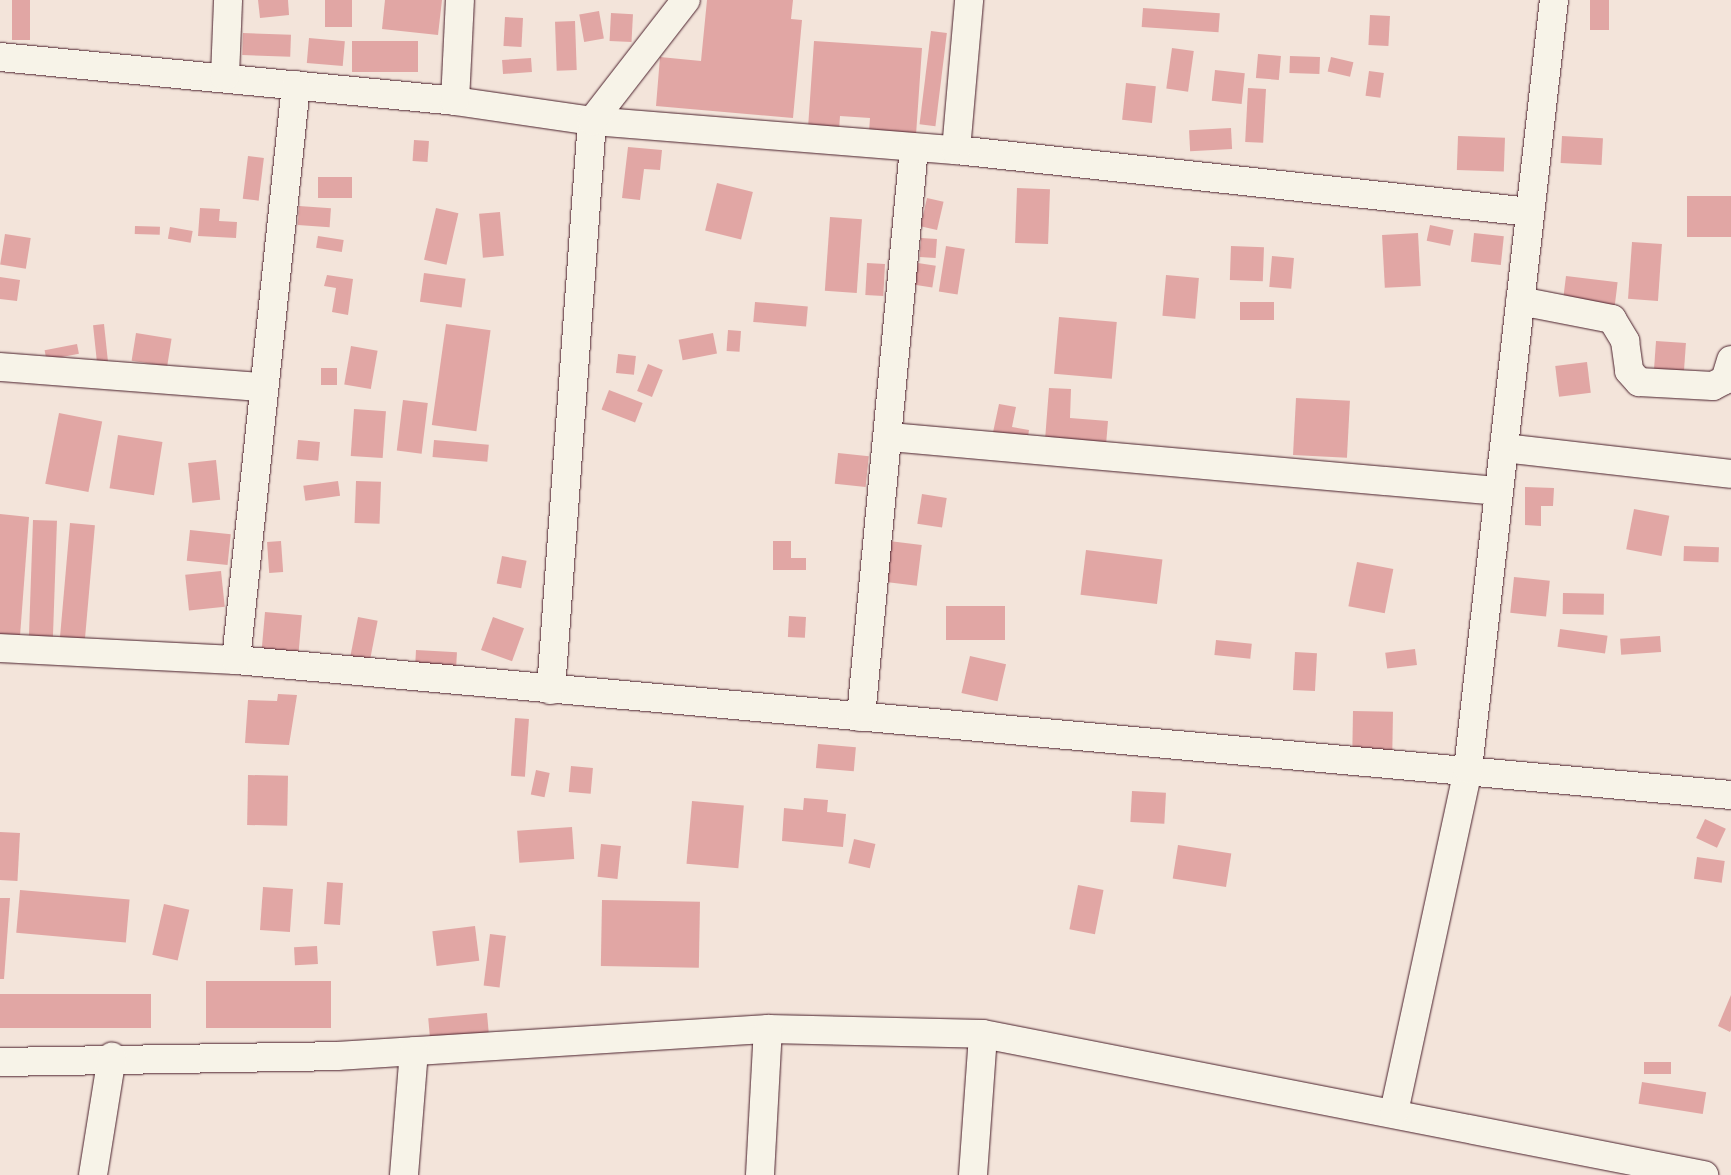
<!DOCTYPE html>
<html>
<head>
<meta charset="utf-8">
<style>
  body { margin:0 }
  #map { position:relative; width:1731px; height:1175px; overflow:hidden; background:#f3e4da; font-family:Mali,sans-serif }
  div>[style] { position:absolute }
  .building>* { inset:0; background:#e1a6a4; transform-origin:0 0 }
  .roads { filter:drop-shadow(0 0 1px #4a1f2b) drop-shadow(0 0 1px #4a1f2b) }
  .street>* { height:28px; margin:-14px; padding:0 14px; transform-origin:14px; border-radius:14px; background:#f7f3e8 }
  span { translate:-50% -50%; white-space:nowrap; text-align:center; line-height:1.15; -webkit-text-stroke:4.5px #f7f3e8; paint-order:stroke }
</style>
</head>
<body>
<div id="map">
  <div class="building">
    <i style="left:12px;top:0;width:18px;height:40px"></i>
    <i style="clip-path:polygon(258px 0,288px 0,289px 15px,260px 18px)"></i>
    <i style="left:325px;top:0;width:27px;height:27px"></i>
    <i style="clip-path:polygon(385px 0,442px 0,438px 35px,382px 29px)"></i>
    <i style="clip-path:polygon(707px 0,793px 0,791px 19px,802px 20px,793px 118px,656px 106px,660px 57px,701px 61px)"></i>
    <i style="left:1590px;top:0;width:19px;height:30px"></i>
    <i style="left:1143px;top:8px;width:77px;height:19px;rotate:4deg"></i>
    <i style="left:599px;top:11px;width:28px;height:20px;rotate:80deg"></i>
    <i style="left:611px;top:13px;width:22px;height:28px;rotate:3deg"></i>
    <i style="left:1370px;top:15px;width:20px;height:30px;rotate:3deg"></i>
    <i style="left:505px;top:17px;width:18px;height:29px;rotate:3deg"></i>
    <i style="left:575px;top:21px;width:49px;height:20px;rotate:88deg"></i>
    <i style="left:931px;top:31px;width:16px;height:94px;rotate:7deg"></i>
    <i style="left:243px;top:33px;width:48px;height:22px;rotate:2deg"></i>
    <i style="left:309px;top:38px;width:36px;height:25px;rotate:5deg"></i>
    <i style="left:352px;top:41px;width:66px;height:31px"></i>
    <i style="clip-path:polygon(814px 41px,922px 48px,916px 135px,869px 132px,870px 118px,840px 116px,839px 130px,808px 128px)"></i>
    <i style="left:1172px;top:48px;width:22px;height:41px;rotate:8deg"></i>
    <i style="left:1258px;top:54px;width:23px;height:24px;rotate:5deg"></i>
    <i style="left:1290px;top:56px;width:30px;height:17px;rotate:2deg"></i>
    <i style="left:1331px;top:57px;width:23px;height:15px;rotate:13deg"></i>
    <i style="left:531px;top:58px;width:14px;height:29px;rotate:86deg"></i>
    <i style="left:1215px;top:70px;width:30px;height:31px;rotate:6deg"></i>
    <i style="left:1369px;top:71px;width:15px;height:25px;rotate:8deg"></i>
    <i style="left:1126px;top:83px;width:30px;height:37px;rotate:6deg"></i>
    <i style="left:1248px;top:88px;width:18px;height:54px;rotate:3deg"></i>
    <i style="left:1231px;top:128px;width:21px;height:42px;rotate:87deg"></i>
    <i style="left:1458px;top:136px;width:47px;height:34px;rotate:2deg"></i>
    <i style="left:1562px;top:136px;width:41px;height:27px;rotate:3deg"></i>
    <i style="left:414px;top:140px;width:15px;height:21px;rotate:4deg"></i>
    <i style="clip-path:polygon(628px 147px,662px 150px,660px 170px,644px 169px,640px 200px,622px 198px)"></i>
    <i style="left:248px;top:156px;width:16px;height:43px;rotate:7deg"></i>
    <i style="left:352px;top:177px;width:21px;height:34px;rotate:90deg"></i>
    <i style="left:717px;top:183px;width:37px;height:49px;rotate:14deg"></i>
    <i style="left:1017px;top:188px;width:33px;height:55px;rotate:2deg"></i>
    <i style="left:1731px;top:196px;width:41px;height:44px;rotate:90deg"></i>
    <i style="left:927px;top:198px;width:17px;height:29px;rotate:13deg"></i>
    <i style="left:299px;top:206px;width:32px;height:19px;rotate:4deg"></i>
    <i style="clip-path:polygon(200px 208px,220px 209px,219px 221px,237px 222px,236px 238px,198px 236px)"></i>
    <i style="left:436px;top:208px;width:23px;height:53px;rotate:13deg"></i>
    <i style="left:500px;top:212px;width:44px;height:21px;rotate:85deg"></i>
    <i style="left:830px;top:217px;width:32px;height:74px;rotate:4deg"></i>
    <i style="left:1430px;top:225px;width:24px;height:16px;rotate:12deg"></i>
    <i style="left:135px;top:226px;width:25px;height:8px;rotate:2deg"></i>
    <i style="left:170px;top:227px;width:23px;height:12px;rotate:10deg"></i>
    <i style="left:1418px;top:233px;width:53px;height:36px;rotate:87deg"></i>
    <i style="left:1474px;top:233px;width:30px;height:29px;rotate:6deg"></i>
    <i style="left:5px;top:234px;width:26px;height:31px;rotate:9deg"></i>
    <i style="left:318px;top:236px;width:26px;height:12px;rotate:9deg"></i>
    <i style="left:921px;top:238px;width:16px;height:19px;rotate:4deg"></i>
    <i style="left:1632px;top:242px;width:30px;height:57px;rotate:4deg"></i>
    <i style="left:946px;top:246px;width:19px;height:46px;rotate:9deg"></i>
    <i style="left:1231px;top:246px;width:33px;height:34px;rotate:2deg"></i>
    <i style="left:1272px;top:256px;width:22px;height:31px;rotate:5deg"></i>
    <i style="left:867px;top:263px;width:18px;height:32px;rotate:3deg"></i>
    <i style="left:918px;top:263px;width:18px;height:22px;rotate:9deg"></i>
    <i style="left:424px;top:273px;width:42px;height:29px;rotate:8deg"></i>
    <i style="clip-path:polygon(327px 275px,353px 279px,348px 315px,332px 312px,336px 288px,324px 286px)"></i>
    <i style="left:1166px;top:275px;width:33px;height:41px;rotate:5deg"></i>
    <i style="left:1566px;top:276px;width:52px;height:25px;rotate:7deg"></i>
    <i style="clip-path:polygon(0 277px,20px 280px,17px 301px,0 299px)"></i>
    <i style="left:755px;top:302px;width:53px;height:20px;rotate:5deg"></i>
    <i style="left:1240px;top:302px;width:34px;height:18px"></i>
    <i style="left:1059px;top:317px;width:58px;height:57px;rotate:5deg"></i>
    <i style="left:104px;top:324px;width:38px;height:11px;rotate:84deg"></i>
    <i style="left:446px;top:324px;width:45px;height:102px;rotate:8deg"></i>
    <i style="left:728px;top:330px;width:13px;height:21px;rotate:4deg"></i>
    <i style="left:136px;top:333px;width:36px;height:28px;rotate:9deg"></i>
    <i style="left:713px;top:333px;width:21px;height:35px;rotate:79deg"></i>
    <i style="left:1656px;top:341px;width:30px;height:34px;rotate:4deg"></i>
    <i style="left:77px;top:344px;width:10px;height:33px;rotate:79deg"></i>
    <i style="left:351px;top:346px;width:27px;height:39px;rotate:10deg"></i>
    <i style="left:618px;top:354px;width:18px;height:19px;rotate:6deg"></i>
    <i style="left:1587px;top:362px;width:31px;height:32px;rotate:83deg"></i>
    <i style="left:648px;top:364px;width:16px;height:29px;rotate:22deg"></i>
    <i style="left:337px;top:368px;width:17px;height:16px;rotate:90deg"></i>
    <i style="clip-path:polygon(1049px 388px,1071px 389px,1070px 418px,1108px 421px,1106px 445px,1045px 440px)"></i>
    <i style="left:609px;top:390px;width:36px;height:21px;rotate:21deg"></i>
    <i style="left:1296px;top:398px;width:54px;height:57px;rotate:3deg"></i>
    <i style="left:403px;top:400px;width:25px;height:51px;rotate:7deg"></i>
    <i style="clip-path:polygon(999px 404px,1016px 407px,1012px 427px,1029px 430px,1027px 443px,992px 437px)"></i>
    <i style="left:354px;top:409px;width:32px;height:47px;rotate:4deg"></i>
    <i style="left:59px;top:413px;width:44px;height:72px;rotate:11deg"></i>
    <i style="left:118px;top:435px;width:45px;height:54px;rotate:9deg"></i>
    <i style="left:298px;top:440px;width:22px;height:19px;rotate:5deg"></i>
    <i style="left:434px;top:440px;width:55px;height:17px;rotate:5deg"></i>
    <i style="left:838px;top:453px;width:31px;height:31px;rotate:6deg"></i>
    <i style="left:216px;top:460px;width:40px;height:28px;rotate:84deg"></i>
    <i style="left:338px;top:481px;width:15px;height:35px;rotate:82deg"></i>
    <i style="left:356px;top:481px;width:25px;height:42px;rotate:2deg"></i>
    <i style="clip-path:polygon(1525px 487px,1554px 488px,1553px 506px,1541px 506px,1541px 526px,1525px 525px)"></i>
    <i style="left:922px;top:494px;width:25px;height:30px;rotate:9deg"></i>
    <i style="left:1634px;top:509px;width:36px;height:41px;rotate:11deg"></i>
    <i style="clip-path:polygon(0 514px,29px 517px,20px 636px,0 635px)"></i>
    <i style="left:33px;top:520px;width:24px;height:119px;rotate:2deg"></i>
    <i style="left:70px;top:523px;width:25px;height:117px;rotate:5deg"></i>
    <i style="left:190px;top:530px;width:41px;height:31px;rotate:6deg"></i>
    <i style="left:281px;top:541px;width:31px;height:14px;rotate:86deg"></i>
    <i style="clip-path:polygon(773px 541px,791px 541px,791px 558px,806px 558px,806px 570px,773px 570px)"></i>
    <i style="left:889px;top:541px;width:33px;height:41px;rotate:7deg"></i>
    <i style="left:1684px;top:546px;width:35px;height:15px;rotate:2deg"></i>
    <i style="left:1086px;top:550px;width:77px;height:45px;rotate:7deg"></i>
    <i style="left:502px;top:556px;width:25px;height:28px;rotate:11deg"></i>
    <i style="left:1357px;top:562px;width:37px;height:45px;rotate:11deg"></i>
    <i style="left:221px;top:571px;width:36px;height:36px;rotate:84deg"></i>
    <i style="left:1514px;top:577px;width:36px;height:36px;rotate:6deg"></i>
    <i style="left:1563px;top:593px;width:41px;height:21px;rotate:1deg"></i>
    <i style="left:946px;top:606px;width:59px;height:34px"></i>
    <i style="left:265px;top:612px;width:37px;height:44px;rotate:5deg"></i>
    <i style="left:789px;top:616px;width:17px;height:21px;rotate:3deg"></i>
    <i style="left:358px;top:617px;width:20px;height:44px;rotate:11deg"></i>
    <i style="left:493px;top:617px;width:33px;height:35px;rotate:20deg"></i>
    <i style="left:1560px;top:629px;width:48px;height:18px;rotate:8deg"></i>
    <i style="left:1660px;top:636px;width:16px;height:40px;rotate:86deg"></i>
    <i style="left:1216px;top:640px;width:36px;height:15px;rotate:6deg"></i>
    <i style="left:1415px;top:649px;width:16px;height:30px;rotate:83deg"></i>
    <i style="left:416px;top:650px;width:41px;height:16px;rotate:3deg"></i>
    <i style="left:1295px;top:652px;width:22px;height:38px;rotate:3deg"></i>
    <i style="left:970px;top:656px;width:37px;height:38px;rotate:13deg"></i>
    <i style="clip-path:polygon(278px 694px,297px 695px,289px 745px,245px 743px,248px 700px,277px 701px)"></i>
    <i style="left:1353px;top:711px;width:40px;height:41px;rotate:1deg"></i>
    <i style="left:515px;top:718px;width:14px;height:58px;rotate:4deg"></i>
    <i style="left:818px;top:744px;width:38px;height:24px;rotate:5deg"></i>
    <i style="left:571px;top:766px;width:22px;height:26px;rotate:5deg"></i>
    <i style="left:536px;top:770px;width:14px;height:25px;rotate:12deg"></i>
    <i style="left:248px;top:775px;width:40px;height:50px;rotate:1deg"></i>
    <i style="left:1132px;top:791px;width:34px;height:31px;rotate:3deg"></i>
    <i style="clip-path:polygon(804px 798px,828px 800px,827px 812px,846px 814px,843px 847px,782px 841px,784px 808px,803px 810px)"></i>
    <i style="left:692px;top:801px;width:52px;height:63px;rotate:5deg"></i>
    <i style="left:1705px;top:819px;width:23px;height:21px;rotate:25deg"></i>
    <i style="left:572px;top:827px;width:32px;height:55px;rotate:86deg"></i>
    <i style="left:0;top:832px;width:20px;height:48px;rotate:3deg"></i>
    <i style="left:854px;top:839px;width:22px;height:25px;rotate:13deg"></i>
    <i style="left:601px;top:844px;width:20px;height:33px;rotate:6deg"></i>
    <i style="left:1178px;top:845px;width:54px;height:34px;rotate:9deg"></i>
    <i style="left:1697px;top:857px;width:28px;height:22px;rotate:8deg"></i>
    <i style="left:327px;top:882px;width:16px;height:42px;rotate:4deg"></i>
    <i style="left:1078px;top:885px;width:26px;height:45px;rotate:11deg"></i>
    <i style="left:263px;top:887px;width:30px;height:43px;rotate:4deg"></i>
    <i style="left:20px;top:890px;width:110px;height:43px;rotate:5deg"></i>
    <i style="clip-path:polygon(0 898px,10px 898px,4px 979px,0 979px)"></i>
    <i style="left:602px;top:900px;width:98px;height:66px;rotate:1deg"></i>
    <i style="left:164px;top:904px;width:26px;height:52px;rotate:13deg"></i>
    <i style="left:475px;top:926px;width:35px;height:43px;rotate:83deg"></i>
    <i style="left:490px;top:934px;width:16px;height:52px;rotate:7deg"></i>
    <i style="left:317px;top:946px;width:18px;height:23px;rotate:87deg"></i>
    <i style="left:206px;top:981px;width:125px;height:47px"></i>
    <i style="left:0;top:994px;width:151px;height:34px"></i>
    <i style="clip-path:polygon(1731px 995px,1731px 1030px,1730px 1032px,1718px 1026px)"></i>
    <i style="left:487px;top:1013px;width:22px;height:59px;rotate:85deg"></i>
    <i style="left:1644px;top:1062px;width:27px;height:12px"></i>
    <i style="left:1642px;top:1082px;width:65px;height:22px;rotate:9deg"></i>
  </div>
  <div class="roads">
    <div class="street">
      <i style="left:0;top:57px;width:457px;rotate:5.5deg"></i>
      <i style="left:455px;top:101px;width:138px;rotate:8.3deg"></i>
      <i style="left:592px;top:121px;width:365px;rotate:4.6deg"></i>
      <i style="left:956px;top:150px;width:577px;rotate:6.16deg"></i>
      <i style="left:225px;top:76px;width:76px;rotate:-87.7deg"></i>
      <i style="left:455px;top:101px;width:101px;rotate:-87.2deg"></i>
      <i style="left:956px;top:150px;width:151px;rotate:-85deg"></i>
      <i style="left:1520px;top:301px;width:94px;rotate:11.1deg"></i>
      <i style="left:1612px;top:319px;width:26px;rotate:59deg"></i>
      <i style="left:1625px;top:341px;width:30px;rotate:82deg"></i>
      <i style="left:1629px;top:371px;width:15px;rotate:48deg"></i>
      <i style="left:1639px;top:382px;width:74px;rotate:3.1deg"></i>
      <i style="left:1713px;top:386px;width:13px;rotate:-27deg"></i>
      <i style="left:1725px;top:380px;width:21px;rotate:-73deg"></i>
      <i style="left:0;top:367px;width:263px;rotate:4.4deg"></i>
      <i style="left:890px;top:437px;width:609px;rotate:5.08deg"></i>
      <i style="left:1504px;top:448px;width:228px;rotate:6.5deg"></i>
      <i style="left:0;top:648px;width:236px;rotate:2.9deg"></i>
      <i style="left:236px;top:660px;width:1501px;rotate:5.16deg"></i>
      <i style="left:236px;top:660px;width:578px;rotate:-84.04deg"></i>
      <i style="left:551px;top:690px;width:570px;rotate:-85.88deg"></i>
      <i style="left:592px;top:121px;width:153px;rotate:-52.2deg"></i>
      <i style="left:861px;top:717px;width:571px;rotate:-84.68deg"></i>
      <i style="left:0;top:1062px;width:337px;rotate:-1deg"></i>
      <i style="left:337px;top:1056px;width:432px;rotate:-3.6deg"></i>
      <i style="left:768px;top:1029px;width:215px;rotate:1.3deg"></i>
      <i style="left:983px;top:1034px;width:735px;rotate:11.07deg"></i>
      <i style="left:1394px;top:1112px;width:351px;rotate:-77.8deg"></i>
      <i style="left:1468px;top:769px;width:774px;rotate:-83.62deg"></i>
      <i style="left:93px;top:1175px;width:120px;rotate:-80.9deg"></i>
      <i style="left:404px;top:1175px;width:124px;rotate:-85.4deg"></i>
      <i style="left:760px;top:1175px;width:146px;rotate:-86.9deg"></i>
      <i style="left:973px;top:1175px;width:141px;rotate:-85.9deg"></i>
    </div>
  </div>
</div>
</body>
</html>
